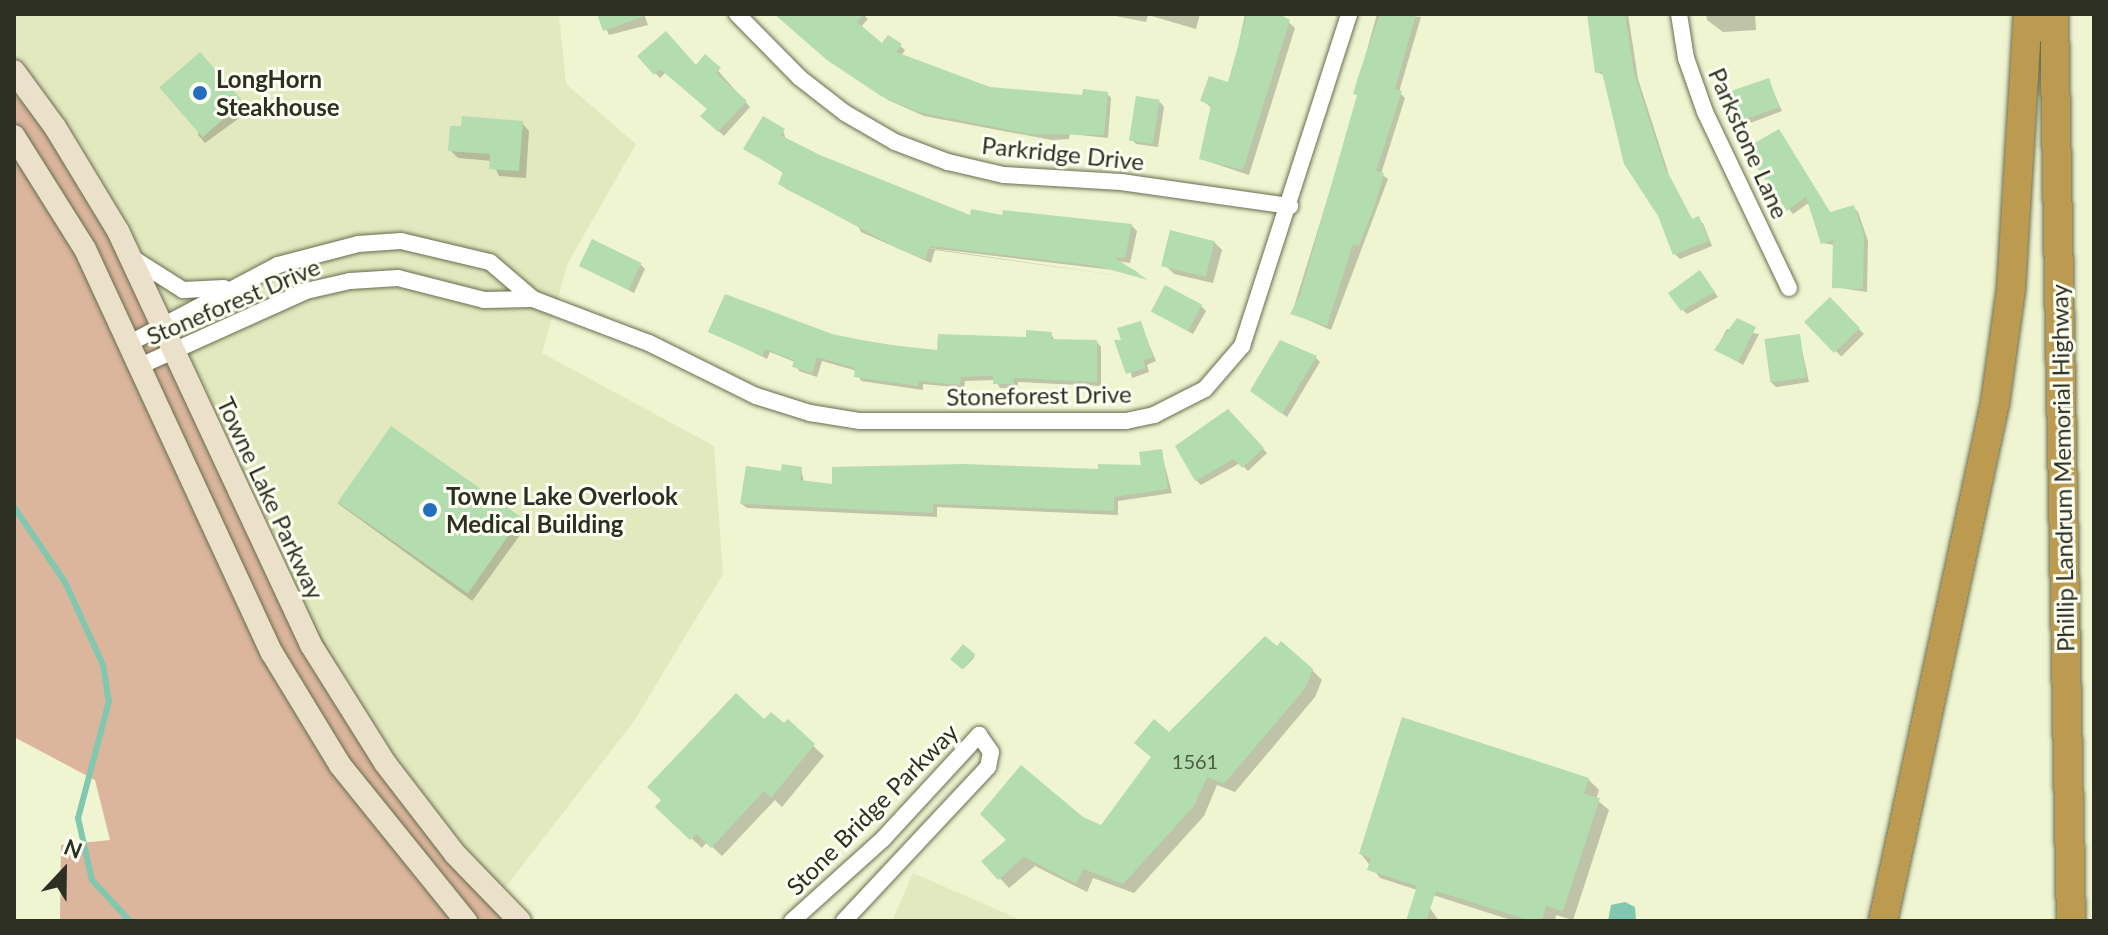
<!DOCTYPE html>
<html>
<head>
<meta charset="utf-8">
<style>
  body { margin:0 }
  #map { position:relative; width:2108px; height:935px; overflow:hidden; background:#eff4d1; font-family:Lato,sans-serif }
  div>[style] { position:absolute }
  .built>* { inset:0; background:#e3e9bf }
  .green>* { inset:0; background:#dbb69c }
  .water>* { inset:0; background:#82c7af }
  .shadow>* { inset:0; background:#0003; transform-origin:0 0 }
  .stream>* { height:6px; margin:-3px; padding:0 3px; transform-origin:3px; border-radius:3px; background:#82c7af }
  .building>* { inset:0; background:#b3ddae; transform-origin:0 0 }
  .roads { filter:drop-shadow(0 0 2px #696d4f) drop-shadow(0 0 2px #696d4f) }
  .street>* { height:16px; margin:-8px; padding:0 8px; transform-origin:8px; border-radius:8px; background:#fff }
  .secondary>* { height:22px; margin:-11px; padding:0 11px; transform-origin:11px; border-radius:11px; background:#ebe1cb }
  .highway>* { height:28px; margin:-14px; padding:0 14px; transform-origin:14px; border-radius:14px; background:#bc9b51 }
  .dots>* { width:22px; height:22px; translate:-50% -50%; box-sizing:border-box; border:4px solid #fcfff1; border-radius:50% }
  span { translate:-50% -50%; white-space:nowrap; text-align:center; line-height:1.15; -webkit-text-stroke:6px #fcfff1; paint-order:stroke }
  .number-label { font-size:20px; color:#4e5a45 }
  .number-label span { -webkit-text-stroke-width:0 }
  .poi-label { font-size:24px; color:#2d2f22; font-weight:700 }
  .left { translate:0 -50%; text-align:left }
  .street-label { font-size:24px; color:#2d2f22 }
  .frame { position:absolute; inset:0; border:16px solid #2d2f22; pointer-events:none }
  .north { position:absolute; left:24px; top:831px; width:80px; height:80px; -webkit-text-stroke:6px #fcfff1; paint-order:stroke; rotate:22deg; font-size:22px; font-weight:700; line-height:32px; text-align:center; color:#2d2f22 }
  .north::after { content:''; display:block; margin:auto; width:28px; height:36px; background:#2d2f22; clip-path:polygon(50% 0,100% 100%,50% 72%,0 100%) }
</style>
</head>
<body>
<div id="map">
  <div class="built">
    <i style="clip-path:polygon(14px 14px,559px 14px,566px 84px,636px 144px,568px 263px,542px 353px,714px 446px,723px 574px,634px 721px,501px 893px,420px 814px,304px 606px,164px 313px,30px 109px,14px 94px)"></i>
    <i style="clip-path:polygon(913px 873px,1023px 921px,892px 921px)"></i>
  </div>
  <div class="green">
    <i style="clip-path:polygon(14px 94px,30px 109px,164px 313px,304px 606px,420px 814px,526px 921px,60px 921px,61px 845px,110px 840px,95px 780px,14px 737px)"></i>
  </div>
  <div class="water">
    <i style="clip-path:polygon(1625px 902px,1635px 907px,1636px 921px,1608px 921px,1611px 905px)"></i>
  </div>
  <div class="shadow">
    <i style="clip-path:polygon(599px 14px,644px 14px,648px 25px,609px 35px)"></i>
    <i style="clip-path:polygon(793px 14px,863px 14px,868px 19px,860px 28px,883px 46px,900px 46px,905px 50px,901px 56px,990px 89px,1084px 98px,1107px 94px,1111px 98px,1108px 138px,1070px 134px,1069px 139px,1052px 140px,924px 116px,888px 100px,834px 64px)"></i>
    <i style="clip-path:polygon(1105px 14px,1200px 14px,1196px 29px,1148px 15px,1146px 22px)"></i>
    <i style="clip-path:polygon(1245px 14px,1280px 14px,1295px 28px,1249px 175px,1201px 159px,1212px 108px,1203px 101px,1230px 85px)"></i>
    <i style="clip-path:polygon(1377px 14px,1421px 17px,1399px 92px,1405px 98px,1381px 174px,1388px 179px,1331px 330px,1292px 313px,1359px 97px,1355px 93px)"></i>
    <i style="clip-path:polygon(1588px 14px,1628px 14px,1638px 79px,1669px 175px,1693px 221px,1703px 223px,1712px 246px,1680px 259px,1675px 254px,1605px 76px,1597px 72px)"></i>
    <i style="clip-path:polygon(1706px 14px,1755px 14px,1756px 30px,1723px 32px,1707px 20px)"></i>
    <i style="clip-path:polygon(640px 56px,697px 68px,706px 57px,750px 107px,724px 136px,703px 116px,709px 109px,666px 72px,660px 78px)"></i>
    <i style="clip-path:polygon(207px 62px,249px 111px,205px 143px,198px 135px)"></i>
    <i style="clip-path:polygon(1768px 81px,1782px 111px,1745px 125px,1740px 120px)"></i>
    <i style="clip-path:polygon(1160px 102px,1164px 107px,1158px 147px,1136px 144px,1131px 139px)"></i>
    <i style="clip-path:polygon(522px 123px,529px 131px,526px 178px,499px 176px,492px 161px,458px 158px,450px 150px)"></i>
    <i style="clip-path:polygon(783px 130px,786px 140px,819px 157px,971px 217px,1131px 225px,1137px 231px,1130px 263px,1118px 261px,1139px 273px,920px 247px,1150px 280px,935px 250px,931px 263px,861px 232px,857px 224px,786px 189px,780px 183px,785px 174px,745px 148px)"></i>
    <i style="clip-path:polygon(1783px 136px,1831px 214px,1853px 207px,1858px 212px,1868px 241px,1867px 292px,1834px 287px,1834px 245px,1823px 243px,1810px 202px,1793px 214px,1789px 209px)"></i>
    <i style="clip-path:polygon(1214px 242px,1222px 250px,1213px 283px,1174px 274px,1166px 266px)"></i>
    <i style="clip-path:polygon(641px 265px,645px 269px,634px 293px,582px 266px)"></i>
    <i style="clip-path:polygon(1704px 278px,1718px 297px,1687px 314px,1683px 310px)"></i>
    <i style="left:1830px;top:300px;width:48px;height:32px;rotate:45deg"></i>
    <i style="clip-path:polygon(1201px 306px,1206px 311px,1193px 334px,1153px 311px)"></i>
    <i style="clip-path:polygon(1140px 323px,1156px 361px,1147px 365px,1149px 372px,1132px 378px,1124px 342px)"></i>
    <i style="clip-path:polygon(1727px 329px,1759px 334px,1743px 365px,1716px 349px)"></i>
    <i style="clip-path:polygon(711px 332px,832px 336px,938px 352px,1051px 334px,1055px 341px,1097px 342px,1101px 347px,1101px 386px,1018px 382px,1018px 388px,1000px 388px,995px 380px,965px 381px,964px 388px,923px 384px,923px 390px,861px 381px,857px 371px,822px 361px,817px 377px,799px 371px,795px 362px,770px 352px,767px 359px)"></i>
    <i style="clip-path:polygon(1799px 336px,1809px 382px,1776px 387px,1771px 382px)"></i>
    <i style="clip-path:polygon(1316px 358px,1320px 362px,1287px 417px,1257px 395px)"></i>
    <i style="clip-path:polygon(1228px 412px,1267px 453px,1248px 471px,1240px 463px,1201px 485px,1196px 480px)"></i>
    <i style="left:392px;top:429px;width:166px;height:92px;rotate:36deg"></i>
    <i style="clip-path:polygon(1161px 451px,1172px 493px,1118px 501px,1118px 515px,937px 507px,937px 517px,747px 508px,742px 504px,783px 473px,801px 469px,804px 482px,834px 486px,1143px 467px)"></i>
    <i style="left:963px;top:646px;width:16px;height:16px;rotate:43deg"></i>
    <i style="clip-path:polygon(1312px 670px,1322px 680px,1315px 697px,1235px 792px,1217px 785px,1204px 816px,1134px 893px,1093px 878px,1087px 892px,1035px 866px,1009px 888px,984px 861px,1082px 819px,1102px 827px,1170px 734px)"></i>
    <i style="clip-path:polygon(764px 722px,784px 726px,788px 722px,824px 756px,782px 807px,775px 800px,722px 856px,707px 842px,702px 848px,658px 807px)"></i>
    <i style="clip-path:polygon(1588px 779px,1599px 790px,1596px 799px,1609px 810px,1573px 920px,1556px 915px,1555px 921px,1514px 921px,1380px 878px,1361px 854px)"></i>
    <i style="clip-path:polygon(1430px 908px,1439px 921px,1408px 921px)"></i>
  </div>
  <div class="stream">
    <i style="left:14px;top:507px;width:91px;rotate:55.8deg"></i>
    <i style="left:65px;top:582px;width:91px;rotate:65.4deg"></i>
    <i style="left:103px;top:665px;width:36px;rotate:81deg"></i>
    <i style="left:109px;top:701px;width:121px;rotate:104.8deg"></i>
    <i style="left:78px;top:818px;width:64px;rotate:77.3deg"></i>
    <i style="left:92px;top:880px;width:56px;rotate:47.2deg"></i>
  </div>
  <div class="building">
    <i style="clip-path:polygon(597px 14px,645px 14px,645px 16px,603px 31px)"></i>
    <i style="clip-path:polygon(774px 14px,864px 14px,857px 22px,882px 43px,888px 35px,902px 44px,896px 52px,990px 87px,1082px 95px,1083px 89px,1108px 92px,1104px 135px,1030px 134px,918px 112px,881px 96px,827px 60px)"></i>
    <i style="clip-path:polygon(1247px 14px,1279px 14px,1290px 20px,1243px 170px,1199px 159px,1211px 105px,1200px 101px,1209px 76px,1228px 82px)"></i>
    <i style="clip-path:polygon(1380px 14px,1416px 14px,1395px 89px,1402px 91px,1376px 171px,1384px 173px,1377px 199px,1359px 246px,1353px 244px,1327px 326px,1290px 314px,1300px 295px,1357px 95px,1353px 94px,1358px 77px)"></i>
    <i style="clip-path:polygon(1587px 14px,1625px 14px,1634px 73px,1665px 168px,1692px 219px,1699px 216px,1709px 241px,1673px 255px,1658px 216px,1624px 164px,1602px 72px,1595px 73px)"></i>
    <i style="clip-path:polygon(666px 31px,696px 65px,705px 54px,721px 68px,716px 73px,747px 101px,718px 132px,700px 116px,707px 109px,660px 69px,654px 75px,637px 56px)"></i>
    <i style="left:200px;top:52px;width:66px;height:54px;rotate:49deg"></i>
    <i style="left:1769px;top:78px;width:31px;height:44px;rotate:71deg"></i>
    <i style="left:1136px;top:96px;width:24px;height:45px;rotate:9deg"></i>
    <i style="clip-path:polygon(462px 116px,523px 121px,519px 171px,489px 169px,490px 154px,448px 151px,450px 126px,461px 126px)"></i>
    <i style="clip-path:polygon(763px 116px,785px 129px,780px 135px,820px 155px,970px 215px,971px 209px,1002px 215px,1003px 210px,1132px 224px,1125px 258px,1114px 257px,1148px 280px,1097px 266px,930px 246px,925px 259px,899px 249px,778px 184px,783px 172px,743px 149px)"></i>
    <i style="clip-path:polygon(1779px 129px,1830px 212px,1854px 205px,1864px 236px,1863px 289px,1832px 288px,1833px 240px,1821px 244px,1806px 197px,1787px 211px,1744px 149px)"></i>
    <i style="left:1170px;top:230px;width:46px;height:37px;rotate:14deg"></i>
    <i style="left:592px;top:239px;width:55px;height:30px;rotate:26deg"></i>
    <i style="clip-path:polygon(1700px 270px,1715px 292px,1681px 311px,1668px 293px)"></i>
    <i style="left:1165px;top:285px;width:42px;height:30px;rotate:28deg"></i>
    <i style="clip-path:polygon(725px 294px,832px 334px,881px 344px,937px 350px,938px 334px,1026px 337px,1026px 330px,1052px 332px,1051px 339px,1097px 340px,1097px 382px,1014px 378px,1014px 384px,993px 384px,993px 376px,961px 377px,960px 385px,919px 381px,918px 386px,854px 377px,855px 368px,817px 357px,812px 373px,792px 367px,794px 360px,765px 349px,762px 356px,708px 332px)"></i>
    <i style="left:1830px;top:297px;width:43px;height:36px;rotate:46deg"></i>
    <i style="clip-path:polygon(1737px 318px,1756px 327px,1738px 362px,1714px 350px)"></i>
    <i style="clip-path:polygon(1141px 321px,1153px 357px,1143px 360px,1146px 368px,1126px 374px,1114px 340px,1121px 340px,1117px 328px)"></i>
    <i style="left:1800px;top:334px;width:44px;height:36px;rotate:82deg"></i>
    <i style="clip-path:polygon(1280px 340px,1317px 356px,1282px 414px,1250px 391px)"></i>
    <i style="clip-path:polygon(1228px 409px,1264px 448px,1242px 468px,1234px 459px,1195px 481px,1175px 446px)"></i>
    <i style="left:391px;top:426px;width:159px;height:93px;rotate:35deg"></i>
    <i style="clip-path:polygon(1162px 449px,1168px 489px,1114px 497px,1114px 511px,933px 504px,933px 513px,740px 504px,746px 466px,781px 471px,782px 464px,802px 467px,800px 480px,832px 484px,832px 467px,964px 464px,1098px 469px,1098px 464px,1141px 465px,1139px 452px)"></i>
    <i style="clip-path:polygon(1265px 636px,1277px 646px,1281px 641px,1313px 669px,1306px 687px,1224px 784px,1207px 777px,1194px 806px,1123px 884px,1083px 869px,1076px 884px,1024px 857px,998px 880px,981px 861px,1006px 840px,980px 814px,1021px 765px,1083px 817px,1101px 825px,1151px 757px,1134px 743px,1154px 719px,1169px 732px)"></i>
    <i style="left:963px;top:644px;width:16px;height:20px;rotate:40deg"></i>
    <i style="clip-path:polygon(736px 693px,764px 719px,771px 712px,784px 723px,788px 719px,815px 744px,771px 798px,764px 791px,711px 848px,696px 834px,690px 840px,655px 807px,661px 800px,647px 787px)"></i>
    <i style="clip-path:polygon(1402px 717px,1589px 778px,1584px 794px,1600px 798px,1563px 911px,1546px 906px,1542px 921px,1532px 921px,1436px 891px,1426px 921px,1406px 921px,1417px 886px,1367px 870px,1371px 858px,1359px 854px)"></i>
  </div>
  <div class="roads">
    <div class="street">
      <i style="left:737px;top:14px;width:90px;rotate:45.5deg"></i>
      <i style="left:800px;top:78px;width:57px;rotate:37.9deg"></i>
      <i style="left:845px;top:113px;width:58px;rotate:30.1deg"></i>
      <i style="left:895px;top:142px;width:57px;rotate:20.7deg"></i>
      <i style="left:948px;top:162px;width:57px;rotate:13.1deg"></i>
      <i style="left:1004px;top:175px;width:117px;rotate:3.4deg"></i>
      <i style="left:1121px;top:182px;width:171px;rotate:8.1deg"></i>
      <i style="left:1679px;top:14px;width:45px;rotate:81deg"></i>
      <i style="left:1686px;top:58px;width:57px;rotate:70.6deg"></i>
      <i style="left:1705px;top:112px;width:195px;rotate:64.5deg"></i>
      <i style="left:134px;top:259px;width:58px;rotate:32.3deg"></i>
      <i style="left:183px;top:290px;width:41px;rotate:-2.8deg"></i>
      <i style="left:130px;top:343px;width:167px;rotate:-27.8deg"></i>
      <i style="left:278px;top:265px;width:83px;rotate:-14.7deg"></i>
      <i style="left:358px;top:244px;width:43px;rotate:-4deg"></i>
      <i style="left:401px;top:241px;width:91px;rotate:13.3deg"></i>
      <i style="left:490px;top:262px;width:57px;rotate:40.7deg"></i>
      <i style="left:533px;top:299px;width:124px;rotate:20.8deg"></i>
      <i style="left:649px;top:343px;width:119px;rotate:26.4deg"></i>
      <i style="left:756px;top:396px;width:57px;rotate:17.5deg"></i>
      <i style="left:810px;top:413px;width:51px;rotate:9.1deg"></i>
      <i style="left:860px;top:421px;width:266px"></i>
      <i style="left:1126px;top:421px;width:29px;rotate:-12deg"></i>
      <i style="left:1154px;top:415px;width:57px;rotate:-27deg"></i>
      <i style="left:1205px;top:389px;width:57px;rotate:-49.3deg"></i>
      <i style="left:1242px;top:346px;width:349px;rotate:-72.1deg"></i>
      <i style="left:140px;top:366px;width:182px;rotate:-24.3deg"></i>
      <i style="left:306px;top:291px;width:45px;rotate:-12.8deg"></i>
      <i style="left:350px;top:281px;width:48px;rotate:-3.6deg"></i>
      <i style="left:398px;top:278px;width:89px;rotate:14.3deg"></i>
      <i style="left:484px;top:300px;width:49px;rotate:-1.2deg"></i>
      <i style="left:792px;top:921px;width:122px;rotate:-42deg"></i>
      <i style="left:883px;top:839px;width:142px;rotate:-47.3deg"></i>
      <i style="left:979px;top:735px;width:21px;rotate:55deg"></i>
      <i style="left:991px;top:752px;width:15px;rotate:101deg"></i>
      <i style="left:988px;top:767px;width:211px;rotate:133.1deg"></i>
    </div>
    <div class="secondary">
      <i style="left:14px;top:71px;width:69px;rotate:53.8deg"></i>
      <i style="left:55px;top:127px;width:122px;rotate:58.8deg"></i>
      <i style="left:118px;top:231px;width:457px;rotate:65deg"></i>
      <i style="left:311px;top:645px;width:139px;rotate:57.9deg"></i>
      <i style="left:385px;top:763px;width:115px;rotate:52.4deg"></i>
      <i style="left:455px;top:854px;width:93px;rotate:45.9deg"></i>
      <i style="left:14px;top:136px;width:133px;rotate:57.9deg"></i>
      <i style="left:85px;top:249px;width:445px;rotate:65.2deg"></i>
      <i style="left:272px;top:653px;width:131px;rotate:58.7deg"></i>
      <i style="left:340px;top:765px;width:201px;rotate:51.1deg"></i>
    </div>
    <div class="highway">
      <i style="left:2054px;top:14px;width:907px;rotate:88.93deg"></i>
      <i style="left:1883px;top:921px;width:530px;rotate:-77.8deg"></i>
      <i style="left:1995px;top:403px;width:115px;rotate:-82deg"></i>
      <i style="left:2011px;top:289px;width:276px;rotate:-86.5deg"></i>
    </div>
  </div>
  <div class="dots">
    <i style="left:200px;top:93px;background:#256dbd"></i>
    <i style="left:430px;top:510px;background:#256dbd"></i>
  </div>
  <div class="number-label">
    <span style="left:1195px;top:761px">1561</span>
  </div>
  <div class="poi-label">
    <span class="left" style="left:216px;top:93px">LongHorn<br>Steakhouse</span>
    <span class="left" style="left:446px;top:510px">Towne Lake Overlook<br>Medical Building</span>
  </div>
  <div class="street-label">
    <span style="left:1749px;top:143px;rotate:66deg">Parkstone Lane</span>
    <span style="left:1063px;top:153px;rotate:6deg">Parkridge Drive</span>
    <span style="left:233px;top:301px;rotate:-23deg">Stoneforest Drive</span>
    <span style="left:1039px;top:395px;rotate:-1deg">Stoneforest Drive</span>
    <span style="left:2062px;top:468px;rotate:-91deg">Phillip Landrum Memorial Highway</span>
    <span style="left:271px;top:498px;rotate:65deg">Towne Lake Parkway</span>
    <span style="left:872px;top:809px;rotate:-45deg">Stone Bridge Parkway</span>
  </div>
  <div class="frame"></div>
  <div class="north">N</div>
</div>
</body>
</html>
